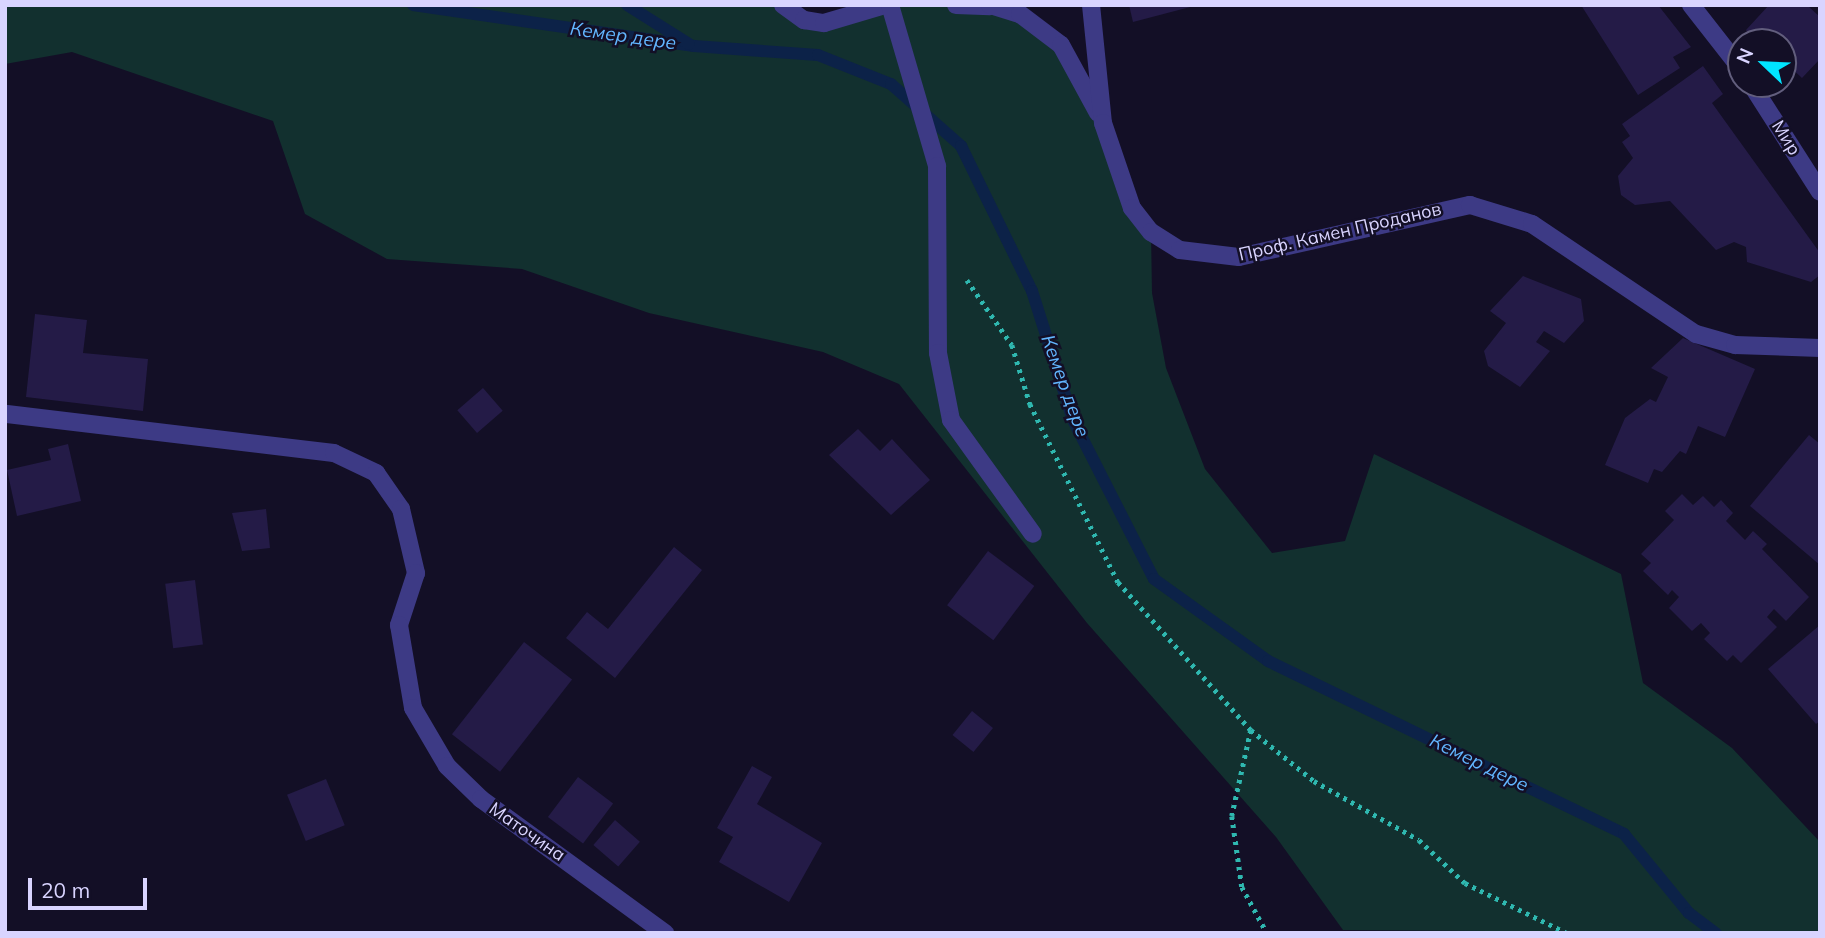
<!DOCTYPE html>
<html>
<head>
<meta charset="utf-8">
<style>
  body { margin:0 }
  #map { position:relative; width:1825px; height:938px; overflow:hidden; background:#130f26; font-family:Mulish,sans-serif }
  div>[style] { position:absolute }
  .green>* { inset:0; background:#12302f }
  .stream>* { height:12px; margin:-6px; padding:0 6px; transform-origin:6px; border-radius:6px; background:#0c2248 }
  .building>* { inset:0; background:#241b47; transform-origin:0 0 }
  .path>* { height:4.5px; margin-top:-2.25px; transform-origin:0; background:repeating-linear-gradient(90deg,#2fb8b0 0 3.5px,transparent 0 8.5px) }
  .service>* { height:18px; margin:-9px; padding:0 9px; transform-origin:9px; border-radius:9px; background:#3d3a85 }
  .minor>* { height:18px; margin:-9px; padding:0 9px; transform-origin:9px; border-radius:9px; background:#3d3a85 }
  span { translate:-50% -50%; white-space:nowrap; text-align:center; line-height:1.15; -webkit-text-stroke:5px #130f26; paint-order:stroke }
  .street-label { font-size:18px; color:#d9d4ff }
  .water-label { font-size:19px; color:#62b6ff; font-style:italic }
  .frame { position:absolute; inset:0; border:7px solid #d9d4ff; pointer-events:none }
  .north { position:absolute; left:1727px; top:28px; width:70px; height:70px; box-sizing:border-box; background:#130f26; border:2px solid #625e7d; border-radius:50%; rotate:293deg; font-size:19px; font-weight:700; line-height:28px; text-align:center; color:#d9d4ff }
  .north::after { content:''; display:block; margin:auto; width:24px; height:32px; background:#00e5ff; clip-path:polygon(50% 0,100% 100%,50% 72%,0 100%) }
  .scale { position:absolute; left:28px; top:878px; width:119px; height:32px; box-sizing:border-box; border:4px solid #d9d4ff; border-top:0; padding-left:9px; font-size:21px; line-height:24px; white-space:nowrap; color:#d9d4ff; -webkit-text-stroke:5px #130f26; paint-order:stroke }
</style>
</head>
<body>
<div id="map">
  <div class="green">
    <i style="clip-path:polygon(5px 5px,783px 5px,804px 20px,885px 5px,989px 5px,1061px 45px,1151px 232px,1152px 293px,1166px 368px,1205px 469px,1272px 553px,1345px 541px,1374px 454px,1621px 574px,1643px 683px,1732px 748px,1820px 842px,1820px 933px,1343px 930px,1276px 837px,1087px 623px,899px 384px,823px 352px,649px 313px,522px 269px,387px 259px,305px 214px,273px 121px,72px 52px,5px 64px)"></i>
  </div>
  <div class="stream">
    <i style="left:413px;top:5px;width:284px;rotate:8.3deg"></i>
    <i style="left:694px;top:46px;width:124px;rotate:4.2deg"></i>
    <i style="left:818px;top:55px;width:79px;rotate:21.7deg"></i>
    <i style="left:891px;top:84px;width:94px;rotate:41.5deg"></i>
    <i style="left:961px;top:146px;width:161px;rotate:63.9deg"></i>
    <i style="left:1032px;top:291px;width:135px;rotate:72.4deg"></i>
    <i style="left:1073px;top:420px;width:178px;rotate:63deg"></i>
    <i style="left:1154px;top:579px;width:140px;rotate:35.7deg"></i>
    <i style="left:1268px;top:661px;width:396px;rotate:25.9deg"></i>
    <i style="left:1624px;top:834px;width:102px;rotate:50.6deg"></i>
    <i style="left:1689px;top:913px;width:34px;rotate:37deg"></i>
    <i style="left:627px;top:5px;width:73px;rotate:32.2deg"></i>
  </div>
  <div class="building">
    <i style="clip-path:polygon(1129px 5px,1194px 5px,1194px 6px,1133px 22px)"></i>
    <i style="clip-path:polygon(1581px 5px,1658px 5px,1691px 47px,1673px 57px,1680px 68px,1638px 95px)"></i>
    <i style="clip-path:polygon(1769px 5px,1807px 5px,1820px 17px,1820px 59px,1802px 78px,1789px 66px,1783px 72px,1783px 42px,1753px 42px,1746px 30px)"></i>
    <i style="clip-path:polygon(1703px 66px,1723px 94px,1712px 103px,1820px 253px,1820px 275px,1811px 282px,1747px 262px,1746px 247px,1734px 242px,1716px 250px,1670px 201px,1635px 205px,1621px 195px,1618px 176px,1633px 158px,1622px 142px,1630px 136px,1622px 124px)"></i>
    <i style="clip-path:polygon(1523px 276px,1581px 299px,1584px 321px,1564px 343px,1544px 331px,1536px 342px,1550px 351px,1520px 387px,1488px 366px,1484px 351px,1506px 323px,1490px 311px)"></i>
    <i style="clip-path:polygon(35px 314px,87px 320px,83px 353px,148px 359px,143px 411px,26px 397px)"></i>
    <i style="clip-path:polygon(1683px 338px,1755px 369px,1725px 437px,1698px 426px,1686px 454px,1680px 451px,1662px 472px,1654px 469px,1648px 483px,1605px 465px,1625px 418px,1650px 399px,1656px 402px,1668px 377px,1651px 368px)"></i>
    <i style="left:483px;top:388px;width:30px;height:34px;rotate:49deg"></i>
    <i style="clip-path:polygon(858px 429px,880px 451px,892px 439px,930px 480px,891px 515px,829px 455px)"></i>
    <i style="clip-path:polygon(1809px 435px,1820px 444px,1820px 565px,1750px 506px)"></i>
    <i style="clip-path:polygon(68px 444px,81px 501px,17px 516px,7px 470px,51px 460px,48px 449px)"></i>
    <i style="clip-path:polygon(1682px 494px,1693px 505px,1703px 496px,1714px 507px,1721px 500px,1733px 513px,1726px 521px,1745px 540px,1753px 531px,1767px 544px,1762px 549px,1809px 597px,1786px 621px,1774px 609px,1767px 617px,1777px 627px,1741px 663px,1733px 655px,1727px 661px,1704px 639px,1710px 633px,1701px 623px,1692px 631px,1669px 608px,1679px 597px,1672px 590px,1668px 595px,1643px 571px,1651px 563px,1641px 554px,1674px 520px,1665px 511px)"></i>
    <i style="clip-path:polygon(266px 509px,270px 548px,242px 551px,232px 513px)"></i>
    <i style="clip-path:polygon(674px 547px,702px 570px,615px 678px,566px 638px,587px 612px,608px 629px)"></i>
    <i style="left:988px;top:551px;width:58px;height:68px;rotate:37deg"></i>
    <i style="left:195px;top:580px;width:65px;height:30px;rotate:83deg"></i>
    <i style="clip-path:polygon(1820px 625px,1820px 721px,1816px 724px,1768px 669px)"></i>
    <i style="left:524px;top:642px;width:61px;height:117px;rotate:38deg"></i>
    <i style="left:972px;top:711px;width:27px;height:31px;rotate:39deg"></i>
    <i style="clip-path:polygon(752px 766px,772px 777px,757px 804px,822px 843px,789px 902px,719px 862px,733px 837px,717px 828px)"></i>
    <i style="left:578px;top:777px;width:44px;height:50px;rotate:37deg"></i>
    <i style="left:326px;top:779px;width:50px;height:42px;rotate:68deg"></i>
    <i style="left:615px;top:820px;width:33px;height:33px;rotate:41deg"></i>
  </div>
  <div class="path">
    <i style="left:967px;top:280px;width:79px;rotate:55.3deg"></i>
    <i style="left:1012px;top:345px;width:62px;rotate:73deg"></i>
    <i style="left:1030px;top:404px;width:199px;rotate:63.7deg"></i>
    <i style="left:1118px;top:582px;width:199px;rotate:48.1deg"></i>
    <i style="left:1251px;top:730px;width:88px;rotate:102.5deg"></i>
    <i style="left:1232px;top:816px;width:72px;rotate:82deg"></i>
    <i style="left:1242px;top:887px;width:52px;rotate:61.5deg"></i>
    <i style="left:1251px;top:730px;width:81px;rotate:39deg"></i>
    <i style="left:1314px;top:781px;width:120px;rotate:29.3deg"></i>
    <i style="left:1419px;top:840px;width:63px;rotate:43.1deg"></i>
    <i style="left:1465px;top:883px;width:114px;rotate:26.1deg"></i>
  </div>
  <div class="service">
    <i style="left:7px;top:414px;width:329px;rotate:6.8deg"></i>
    <i style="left:334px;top:453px;width:47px;rotate:25.5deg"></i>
    <i style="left:376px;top:473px;width:44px;rotate:55.2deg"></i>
    <i style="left:401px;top:509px;width:66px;rotate:76.8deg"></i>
    <i style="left:416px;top:573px;width:55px;rotate:108.1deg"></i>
    <i style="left:399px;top:625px;width:84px;rotate:80.4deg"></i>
  </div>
  <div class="minor">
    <i style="left:783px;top:5px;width:26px;rotate:36deg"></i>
    <i style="left:804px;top:20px;width:20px;rotate:9deg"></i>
    <i style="left:824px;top:23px;width:64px;rotate:-16.4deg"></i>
    <i style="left:890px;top:5px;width:168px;rotate:73.7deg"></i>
    <i style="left:937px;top:166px;width:187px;rotate:89.7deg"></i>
    <i style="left:938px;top:353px;width:68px;rotate:79deg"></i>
    <i style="left:951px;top:420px;width:140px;rotate:54.3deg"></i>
    <i style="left:956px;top:5px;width:34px;rotate:2deg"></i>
    <i style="left:990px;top:5px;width:31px;rotate:17deg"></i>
    <i style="left:1020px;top:14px;width:51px;rotate:37.1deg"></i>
    <i style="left:1061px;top:45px;width:77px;rotate:61.4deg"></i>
    <i style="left:1091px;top:5px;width:119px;rotate:84.2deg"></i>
    <i style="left:1103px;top:123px;width:90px;rotate:71.2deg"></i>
    <i style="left:1132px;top:208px;width:31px;rotate:52deg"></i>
    <i style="left:1151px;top:232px;width:34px;rotate:32deg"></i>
    <i style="left:1180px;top:250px;width:59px;rotate:6.8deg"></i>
    <i style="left:1239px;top:257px;width:237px;rotate:-12.7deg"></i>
    <i style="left:1470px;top:205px;width:65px;rotate:17deg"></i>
    <i style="left:1532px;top:224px;width:197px;rotate:33.9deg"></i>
    <i style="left:1696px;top:334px;width:41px;rotate:15.8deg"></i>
    <i style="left:1735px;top:345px;width:85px;rotate:2deg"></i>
    <i style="left:1691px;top:5px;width:81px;rotate:52deg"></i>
    <i style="left:1751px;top:84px;width:128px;rotate:57.4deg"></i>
    <i style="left:413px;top:708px;width:67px;rotate:59.6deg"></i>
    <i style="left:447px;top:766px;width:47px;rotate:44.1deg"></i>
    <i style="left:481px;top:799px;width:228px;rotate:36.1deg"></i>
  </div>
  <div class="street-label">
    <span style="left:1786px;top:138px;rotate:58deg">Мир</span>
    <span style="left:1340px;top:232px;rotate:-13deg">Проф. Камен Проданов</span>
    <span style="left:527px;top:832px;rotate:35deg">Маточина</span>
  </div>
  <div class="water-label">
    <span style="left:623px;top:36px;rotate:8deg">Кемер дере</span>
    <span style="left:1065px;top:386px;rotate:70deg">Кемер дере</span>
    <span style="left:1479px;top:763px;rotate:26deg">Кемер дере</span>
  </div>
  <div class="frame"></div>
  <div class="north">N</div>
  <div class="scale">20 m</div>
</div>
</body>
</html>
